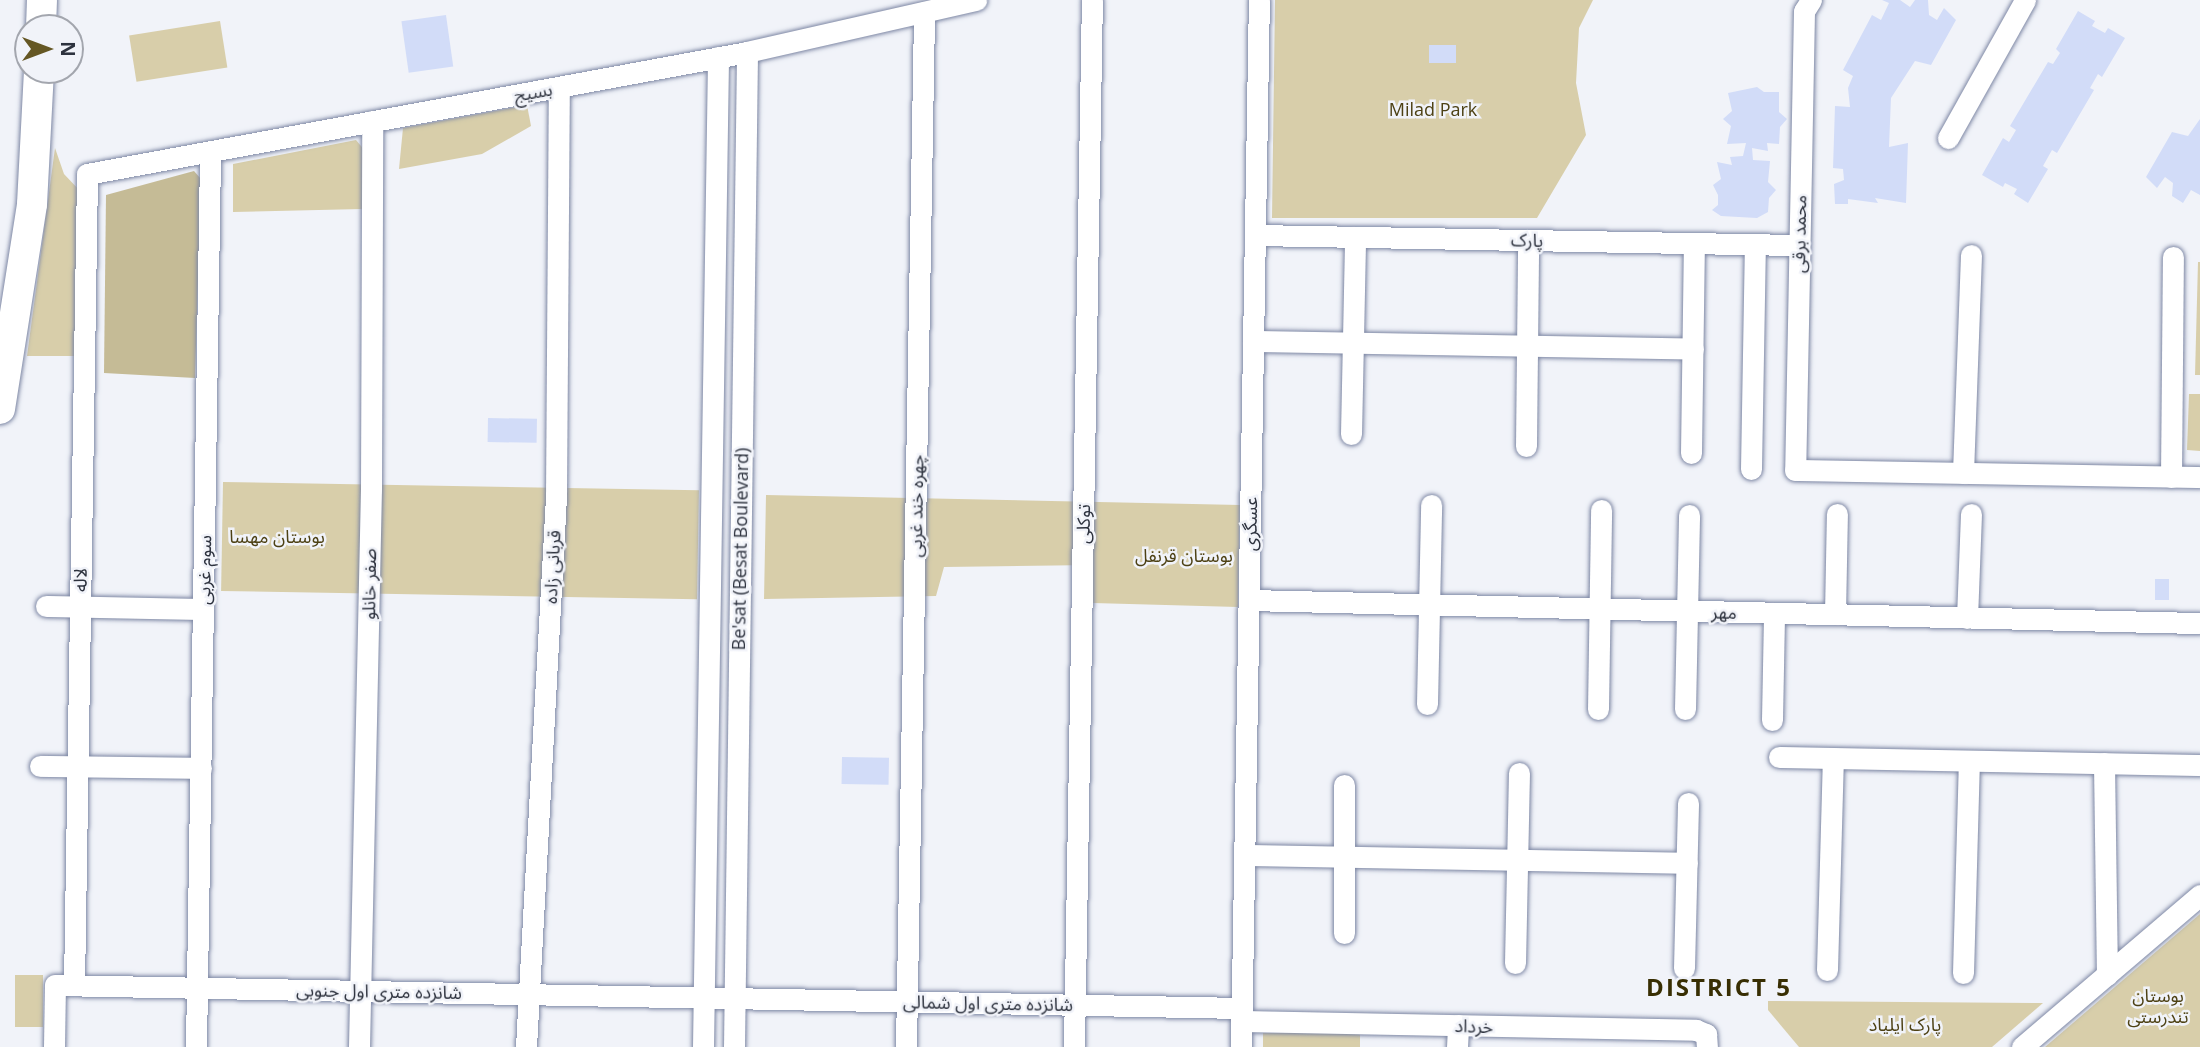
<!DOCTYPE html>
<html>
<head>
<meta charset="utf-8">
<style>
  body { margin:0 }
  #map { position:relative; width:2200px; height:1047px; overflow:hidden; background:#f1f3f9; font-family:"Open Sans","Noto Sans Arabic",sans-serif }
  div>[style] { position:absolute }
  .green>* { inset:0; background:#d8ceaa; transform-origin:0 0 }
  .forest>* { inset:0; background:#c5bb96 }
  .building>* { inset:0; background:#d2dcf8; transform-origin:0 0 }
  .roads { filter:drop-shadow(0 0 2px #7d87a4) drop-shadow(0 0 2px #7d87a4) }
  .minor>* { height:21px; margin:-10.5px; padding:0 10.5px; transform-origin:10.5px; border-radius:10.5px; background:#fff }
  .highway>* { height:30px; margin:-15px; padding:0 15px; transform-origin:15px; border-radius:15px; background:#fff }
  span { translate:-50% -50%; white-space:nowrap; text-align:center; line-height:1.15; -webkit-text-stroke:5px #f1f3f9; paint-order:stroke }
  .street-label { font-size:18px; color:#2d323e }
  .park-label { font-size:18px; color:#4d4114 }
  .district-label { font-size:24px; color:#382e03; font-weight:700; letter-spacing:2px }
  .north { position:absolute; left:14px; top:14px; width:70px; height:70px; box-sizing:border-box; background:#f1f3f9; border:2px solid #a3a6ae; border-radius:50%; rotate:90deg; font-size:19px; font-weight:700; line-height:28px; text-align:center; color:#2d323e }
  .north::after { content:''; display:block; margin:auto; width:24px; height:32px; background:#655724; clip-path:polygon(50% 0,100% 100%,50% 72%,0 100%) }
</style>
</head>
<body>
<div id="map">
  <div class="green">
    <i style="clip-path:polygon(1275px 0,1593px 0,1579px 28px,1576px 83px,1586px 135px,1537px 218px,1272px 218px)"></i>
    <i style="left:220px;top:21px;width:47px;height:92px;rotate:81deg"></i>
    <i style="clip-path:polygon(527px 105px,531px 126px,482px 154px,399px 169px,403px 128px)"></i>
    <i style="clip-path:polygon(356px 140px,366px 152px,362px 209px,233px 212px,233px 164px)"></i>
    <i style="clip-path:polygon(55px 148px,64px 174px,82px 193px,80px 356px,27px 356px)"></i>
    <i style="clip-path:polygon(2198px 262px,2200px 262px,2200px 375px,2195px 375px)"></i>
    <i style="clip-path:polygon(2189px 394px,2200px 394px,2200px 451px,2187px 450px)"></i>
    <i style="left:223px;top:482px;width:476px;height:109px;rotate:1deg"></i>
    <i style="clip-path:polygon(766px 495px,1240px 505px,1238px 607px,1093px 603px,1092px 565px,944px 567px,936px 596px,764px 599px)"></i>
    <i style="clip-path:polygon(2200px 914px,2200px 1047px,2045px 1047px)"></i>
    <i style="left:15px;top:975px;width:28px;height:52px"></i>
    <i style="clip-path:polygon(1768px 1001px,2043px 1003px,1992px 1047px,1799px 1047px,1768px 1010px)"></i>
    <i style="left:1263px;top:1033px;width:97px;height:14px"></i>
  </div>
  <div class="forest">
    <i style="clip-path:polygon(194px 171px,201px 179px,195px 378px,104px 373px,106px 195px)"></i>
  </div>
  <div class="building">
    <i style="clip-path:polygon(1882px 0,1900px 0,1910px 7px,1915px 0,1928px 0,1929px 15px,1937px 20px,1944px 8px,1956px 20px,1931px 65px,1915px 61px,1891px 98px,1889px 147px,1908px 143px,1906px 203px,1875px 198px,1878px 203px,1848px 199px,1848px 204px,1835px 204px,1834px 184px,1844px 180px,1843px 169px,1833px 168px,1835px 106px,1850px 107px,1848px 88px,1853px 76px,1843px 70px,1872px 15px,1881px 20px,1889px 3px)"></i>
    <i style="clip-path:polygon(2078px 11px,2095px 21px,2092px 26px,2105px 33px,2108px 28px,2125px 38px,2102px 77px,2098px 74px,2090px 88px,2094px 90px,2057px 153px,2052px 150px,2043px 166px,2048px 169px,2028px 203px,2014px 194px,2017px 189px,2005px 183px,2003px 187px,1982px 175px,2003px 138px,2009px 142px,2016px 130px,2010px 126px,2048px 62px,2053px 64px,2060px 53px,2056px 49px)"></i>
    <i style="left:446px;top:15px;width:52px;height:45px;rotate:82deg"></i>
    <i style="left:1429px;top:45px;width:27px;height:18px"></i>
    <i style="clip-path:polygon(1757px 87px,1764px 92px,1779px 92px,1779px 112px,1787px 119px,1780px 127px,1779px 144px,1767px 143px,1768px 151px,1752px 148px,1753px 160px,1770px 161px,1768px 182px,1776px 190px,1769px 198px,1768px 212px,1757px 218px,1721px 216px,1712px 210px,1718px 205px,1718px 195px,1713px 185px,1721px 179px,1717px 162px,1732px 165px,1730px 157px,1743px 156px,1746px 143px,1727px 144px,1731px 126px,1723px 119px,1732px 111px,1728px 93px)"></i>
    <i style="clip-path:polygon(2200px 119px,2200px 195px,2191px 190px,2183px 203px,2172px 196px,2173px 183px,2165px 177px,2157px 188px,2146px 177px,2172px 132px,2188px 136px)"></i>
    <i style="left:488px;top:418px;width:49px;height:24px;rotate:1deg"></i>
    <i style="left:2155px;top:579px;width:14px;height:21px"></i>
    <i style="left:842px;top:757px;width:47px;height:27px;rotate:1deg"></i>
  </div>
  <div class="roads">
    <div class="minor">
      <i style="left:1811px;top:0;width:13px;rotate:122deg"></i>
      <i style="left:1804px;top:11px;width:459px;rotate:91.1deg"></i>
      <i style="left:1795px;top:470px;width:405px;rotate:1deg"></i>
      <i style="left:1948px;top:138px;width:158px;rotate:-60.8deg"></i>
      <i style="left:1255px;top:235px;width:543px;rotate:1.06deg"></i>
      <i style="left:1253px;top:341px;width:440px;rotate:1deg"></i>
      <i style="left:1351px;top:434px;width:197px;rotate:-88.8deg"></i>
      <i style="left:1526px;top:446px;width:206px;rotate:-89.4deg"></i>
      <i style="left:1691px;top:453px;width:210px;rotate:-89.2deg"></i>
      <i style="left:1751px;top:469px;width:225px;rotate:-89deg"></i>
      <i style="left:1963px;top:473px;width:218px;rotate:-87.9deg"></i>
      <i style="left:2171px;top:477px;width:220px;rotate:-89.5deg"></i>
      <i style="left:1249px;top:600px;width:951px;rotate:1.39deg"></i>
      <i style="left:46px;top:606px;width:157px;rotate:1.1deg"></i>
      <i style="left:1835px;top:614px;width:100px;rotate:-88.9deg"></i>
      <i style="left:1967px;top:618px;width:104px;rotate:-87.8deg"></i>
      <i style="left:1427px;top:704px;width:199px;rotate:-88.8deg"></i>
      <i style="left:1598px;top:709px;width:199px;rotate:-89.1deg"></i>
      <i style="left:1685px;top:709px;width:194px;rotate:-88.8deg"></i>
      <i style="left:1772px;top:720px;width:107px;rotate:-88.9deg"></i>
      <i style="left:1779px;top:757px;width:421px;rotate:1.1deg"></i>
      <i style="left:2104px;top:763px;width:212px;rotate:89.2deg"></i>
      <i style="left:40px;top:766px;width:161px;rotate:0.7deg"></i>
      <i style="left:1245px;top:855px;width:442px;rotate:1deg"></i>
      <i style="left:1344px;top:933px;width:148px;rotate:-90deg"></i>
      <i style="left:1515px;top:963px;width:190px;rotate:-88.8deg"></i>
      <i style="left:1684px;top:968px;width:165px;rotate:-88.6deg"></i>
      <i style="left:1827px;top:970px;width:212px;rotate:-88.4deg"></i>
      <i style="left:1963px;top:973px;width:212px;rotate:-88.4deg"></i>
      <i style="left:74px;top:985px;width:811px;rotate:-89.08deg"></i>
      <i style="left:87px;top:174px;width:671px;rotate:-10.47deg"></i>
      <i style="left:747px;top:52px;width:235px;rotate:-12.8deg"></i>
      <i style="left:1242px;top:1021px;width:454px;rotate:1.1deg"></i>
      <i style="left:1696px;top:1030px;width:11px;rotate:22deg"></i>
      <i style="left:1706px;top:1034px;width:13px;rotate:86deg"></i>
      <i style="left:54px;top:1047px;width:62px;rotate:-89.1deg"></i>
      <i style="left:55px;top:985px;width:1187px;rotate:1.11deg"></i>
      <i style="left:196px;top:1047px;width:895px;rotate:-89.1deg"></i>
      <i style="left:359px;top:1047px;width:558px;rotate:-88.77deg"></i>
      <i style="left:371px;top:489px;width:368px;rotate:-89.8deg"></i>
      <i style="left:526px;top:1047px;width:552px;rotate:-86.88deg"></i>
      <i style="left:556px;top:496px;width:409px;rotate:-89.6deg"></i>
      <i style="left:703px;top:1047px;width:990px;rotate:-89.13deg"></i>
      <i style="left:734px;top:1047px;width:995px;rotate:-89.25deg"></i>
      <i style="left:906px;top:1047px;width:1035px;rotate:-89deg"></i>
      <i style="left:1074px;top:1047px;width:1047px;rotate:-89.02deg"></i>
      <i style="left:1241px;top:1047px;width:1047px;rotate:-89.02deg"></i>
      <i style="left:1457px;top:1047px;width:22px;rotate:-87deg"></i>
      <i style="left:2022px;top:1047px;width:234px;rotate:-40.5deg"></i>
    </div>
    <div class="highway">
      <i style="left:41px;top:28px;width:28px;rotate:-88deg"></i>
      <i style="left:0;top:409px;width:207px;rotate:-81.1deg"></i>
      <i style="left:32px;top:204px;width:134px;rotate:-87deg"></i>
    </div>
  </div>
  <div class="street-label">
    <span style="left:533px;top:92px;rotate:-10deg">بسیج</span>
    <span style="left:1799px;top:234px;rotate:-89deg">محمد برقی</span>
    <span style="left:1527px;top:240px;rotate:1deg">پارک</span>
    <span style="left:916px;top:506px;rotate:-89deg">چهره خند غربی</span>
    <span style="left:1083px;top:524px;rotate:-89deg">توکلی</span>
    <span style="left:1250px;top:524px;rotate:-89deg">عسگری</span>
    <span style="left:740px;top:549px;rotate:-89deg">Be'sat (Besat Boulevard)</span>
    <span style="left:552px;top:567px;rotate:-87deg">قربانی زاده</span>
    <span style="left:204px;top:570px;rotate:-89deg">سوم غربی</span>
    <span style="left:80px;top:580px;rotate:-89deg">لاله</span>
    <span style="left:369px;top:584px;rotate:-89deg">صفر خانلو</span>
    <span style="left:1724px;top:612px;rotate:1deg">مهر</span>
    <span style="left:379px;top:991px;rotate:1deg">شانزده متری اول جنوبی</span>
    <span style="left:988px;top:1003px;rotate:1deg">شانزده متری اول شمالی</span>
    <span style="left:1474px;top:1026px;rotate:2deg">خرداد</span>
  </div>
  <div class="park-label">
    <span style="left:1433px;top:109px">Milad Park</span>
    <span style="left:277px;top:536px">بوستان مهسا</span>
    <span style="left:1184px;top:555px">بوستان قرنفل</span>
    <span style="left:2158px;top:1006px">بوستان<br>تندرستی</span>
    <span style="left:1905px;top:1024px">پارک ایلیاد</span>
  </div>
  <div class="district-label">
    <span style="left:1719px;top:987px">DISTRICT 5</span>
  </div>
  <div class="north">N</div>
</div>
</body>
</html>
